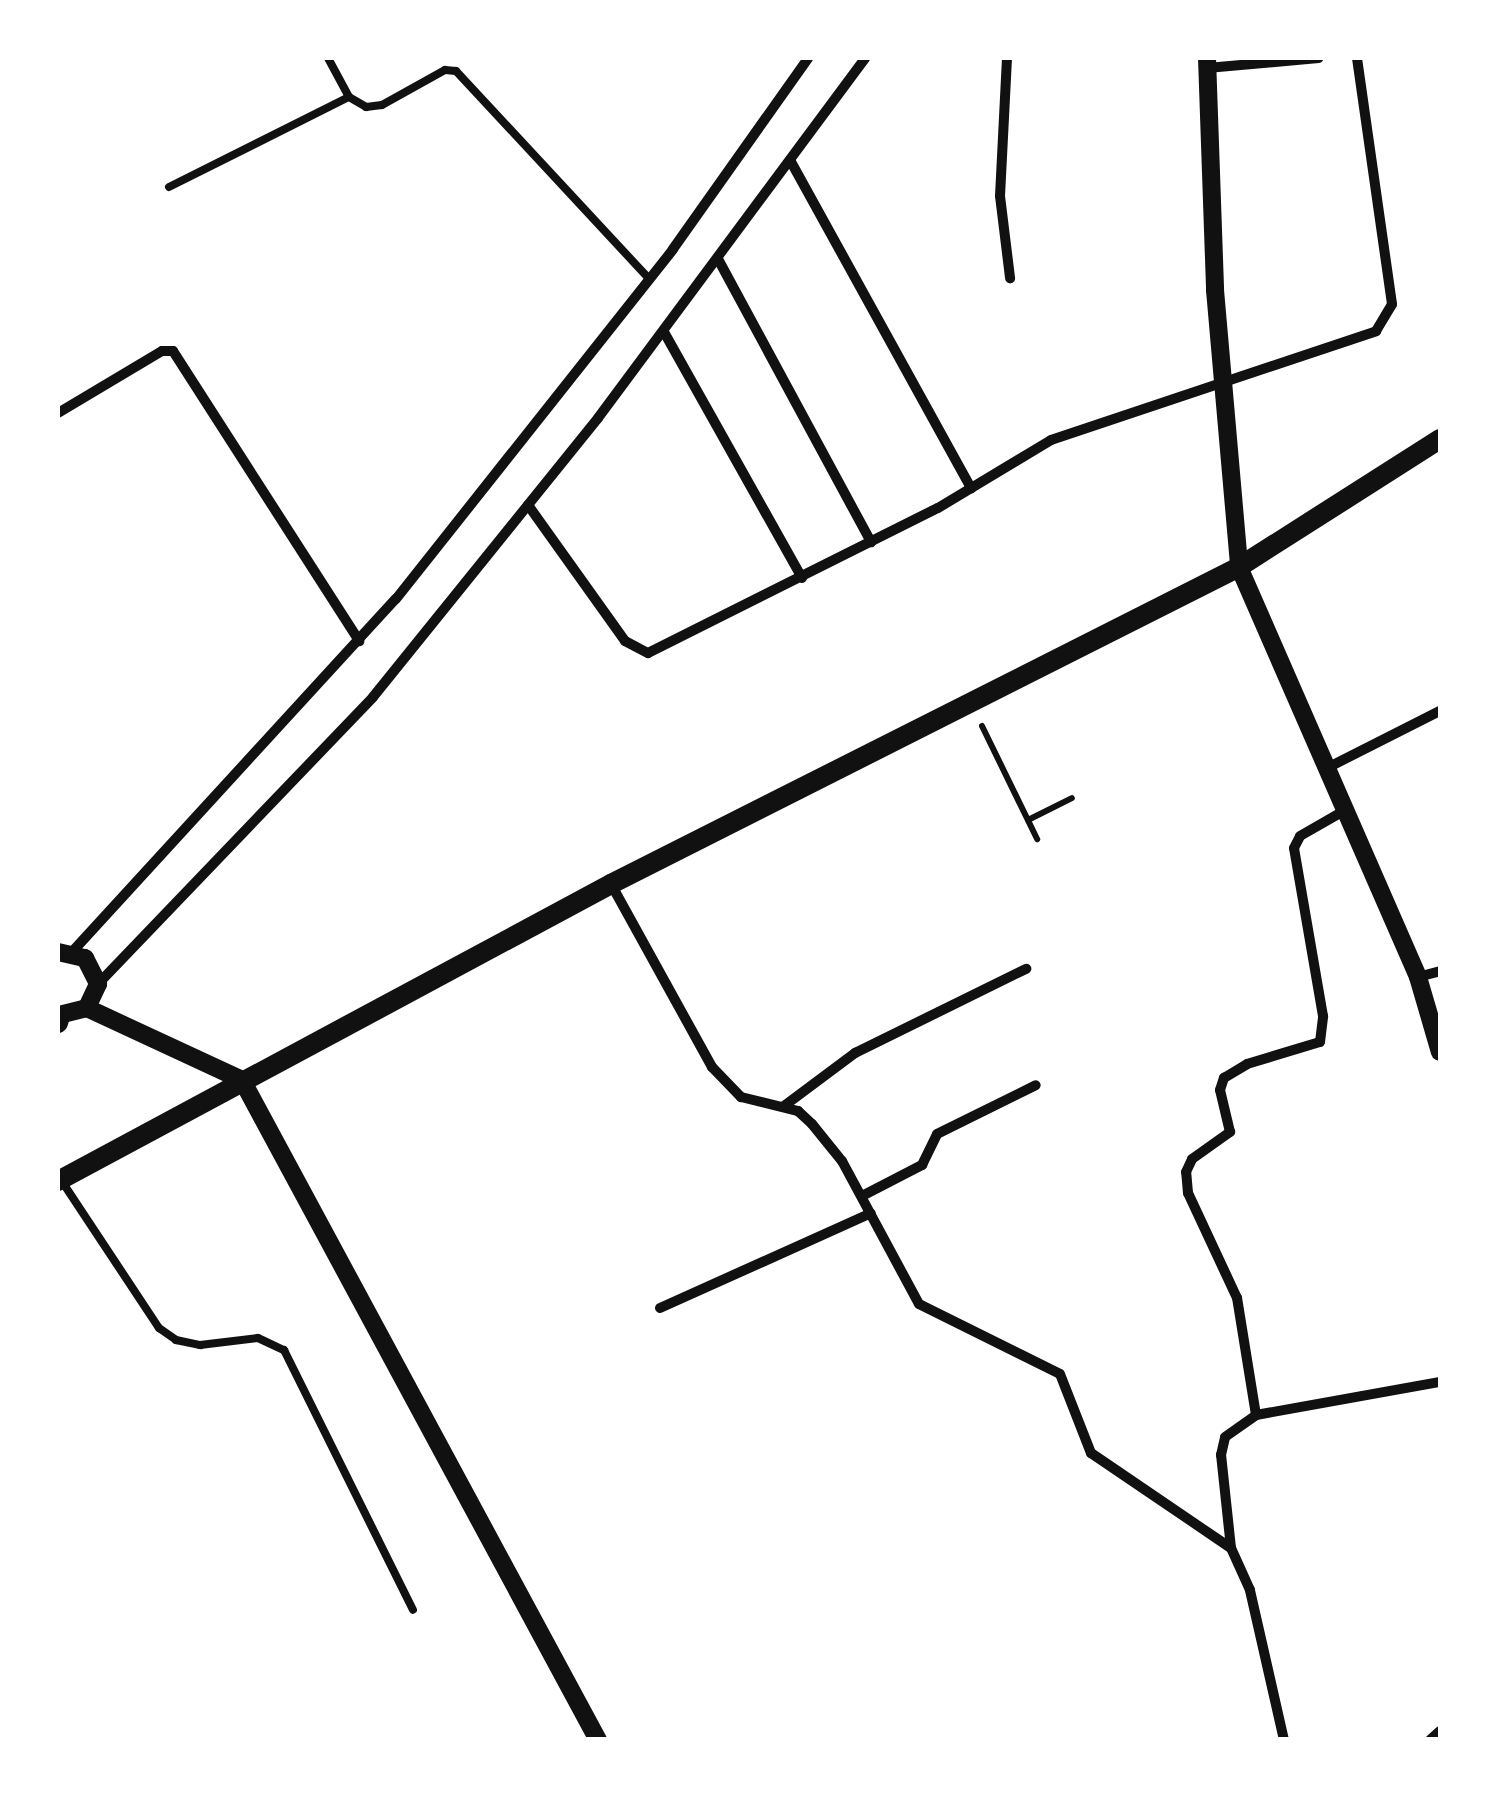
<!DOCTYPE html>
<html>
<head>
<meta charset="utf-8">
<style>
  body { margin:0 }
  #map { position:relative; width:1498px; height:1797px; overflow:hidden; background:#fff; font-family:"Fira Sans Condensed",sans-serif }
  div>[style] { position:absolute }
  .path>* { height:6px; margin:-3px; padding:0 3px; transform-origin:3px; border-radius:3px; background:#111 }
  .service>* { height:8px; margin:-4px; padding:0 4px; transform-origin:4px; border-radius:4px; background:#111 }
  .minor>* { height:10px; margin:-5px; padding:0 5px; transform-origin:5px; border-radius:5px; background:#111 }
  .tertiary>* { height:18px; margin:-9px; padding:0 9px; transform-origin:9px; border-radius:9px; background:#111 }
  .secondary>* { height:20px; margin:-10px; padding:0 10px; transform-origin:10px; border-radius:10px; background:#111 }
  span { translate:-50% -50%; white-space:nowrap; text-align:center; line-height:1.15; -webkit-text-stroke:9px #fff; paint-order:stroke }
  .frame { position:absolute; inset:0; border:60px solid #fff; pointer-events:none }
</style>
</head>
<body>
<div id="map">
  <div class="path">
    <i style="left:982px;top:726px;width:126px;rotate:64deg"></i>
    <i style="left:1028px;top:820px;width:49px;rotate:-26.6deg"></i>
  </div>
  <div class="service">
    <i style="left:328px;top:58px;width:44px;rotate:61.7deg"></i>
    <i style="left:349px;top:97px;width:20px;rotate:30deg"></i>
    <i style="left:366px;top:107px;width:16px;rotate:-7deg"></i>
    <i style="left:382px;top:105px;width:72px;rotate:-29.1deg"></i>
    <i style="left:445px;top:70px;width:11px;rotate:5deg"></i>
    <i style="left:456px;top:71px;width:284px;rotate:47.1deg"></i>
    <i style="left:169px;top:187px;width:201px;rotate:-26.6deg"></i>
    <i style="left:63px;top:1183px;width:174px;rotate:56.5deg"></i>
    <i style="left:159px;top:1328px;width:21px;rotate:35deg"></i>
    <i style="left:176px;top:1340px;width:25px;rotate:12deg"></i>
    <i style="left:200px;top:1345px;width:58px;rotate:-6.9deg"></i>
    <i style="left:258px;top:1338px;width:29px;rotate:25deg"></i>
    <i style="left:284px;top:1350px;width:290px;rotate:63.6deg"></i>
  </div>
  <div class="minor">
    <i style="left:1007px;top:58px;width:138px;rotate:92.9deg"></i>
    <i style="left:1000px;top:196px;width:83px;rotate:83deg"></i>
    <i style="left:1207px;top:68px;width:112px;rotate:-5.1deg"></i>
    <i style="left:790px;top:160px;width:375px;rotate:61.1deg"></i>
    <i style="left:718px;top:259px;width:322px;rotate:61.6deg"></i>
    <i style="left:664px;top:332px;width:282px;rotate:60.7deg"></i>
    <i style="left:58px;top:413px;width:121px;rotate:-30.8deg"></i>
    <i style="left:162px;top:351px;width:11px"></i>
    <i style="left:173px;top:351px;width:345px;rotate:57.3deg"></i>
    <i style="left:528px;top:505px;width:167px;rotate:54.5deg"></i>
    <i style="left:625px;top:641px;width:26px;rotate:28deg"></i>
    <i style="left:648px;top:653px;width:324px;rotate:-26.6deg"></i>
    <i style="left:938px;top:508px;width:132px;rotate:-31deg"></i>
    <i style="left:1051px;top:440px;width:343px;rotate:-18.5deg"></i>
    <i style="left:1376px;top:331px;width:31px;rotate:-59deg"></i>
    <i style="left:1392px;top:304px;width:248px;rotate:-98.1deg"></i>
    <i style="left:1325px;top:769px;width:129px;rotate:-26.8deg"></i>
    <i style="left:611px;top:884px;width:209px;rotate:61.1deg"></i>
    <i style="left:712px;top:1067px;width:42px;rotate:46deg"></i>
    <i style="left:741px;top:1097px;width:59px;rotate:13.8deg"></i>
    <i style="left:798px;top:1111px;width:19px;rotate:43deg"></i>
    <i style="left:812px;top:1124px;width:48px;rotate:51deg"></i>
    <i style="left:842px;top:1161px;width:162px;rotate:61.7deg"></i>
    <i style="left:919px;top:1304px;width:157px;rotate:26.4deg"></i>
    <i style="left:1060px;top:1374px;width:85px;rotate:68.6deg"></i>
    <i style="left:1091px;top:1453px;width:169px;rotate:34.2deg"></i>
    <i style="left:72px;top:952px;width:479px;rotate:-47.5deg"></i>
    <i style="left:396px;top:599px;width:446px;rotate:-51.6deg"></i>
    <i style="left:673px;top:249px;width:234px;rotate:-54.7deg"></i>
    <i style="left:1418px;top:977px;width:23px;rotate:-15deg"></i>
    <i style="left:98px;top:984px;width:397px;rotate:-46.2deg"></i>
    <i style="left:373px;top:697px;width:358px;rotate:-51.1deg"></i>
    <i style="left:598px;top:418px;width:448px;rotate:-53.4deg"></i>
    <i style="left:784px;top:1106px;width:89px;rotate:-36.7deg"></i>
    <i style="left:855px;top:1053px;width:191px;rotate:-26.2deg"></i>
    <i style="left:862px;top:1196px;width:68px;rotate:-27.3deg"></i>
    <i style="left:922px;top:1165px;width:34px;rotate:-64deg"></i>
    <i style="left:937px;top:1134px;width:110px;rotate:-26.3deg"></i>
    <i style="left:660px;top:1308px;width:231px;rotate:-24.2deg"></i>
    <i style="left:1256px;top:1415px;width:119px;rotate:-99.2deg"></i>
    <i style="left:1237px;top:1298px;width:116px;rotate:-115deg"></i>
    <i style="left:1188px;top:1193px;width:21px;rotate:-95deg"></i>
    <i style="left:1186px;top:1172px;width:14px;rotate:-65deg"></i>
    <i style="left:1192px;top:1159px;width:47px;rotate:-35.4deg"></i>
    <i style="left:1230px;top:1132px;width:43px;rotate:-103.4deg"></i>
    <i style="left:1220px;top:1090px;width:13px;rotate:-72deg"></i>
    <i style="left:1224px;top:1078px;width:27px;rotate:-31deg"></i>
    <i style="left:1247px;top:1064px;width:76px;rotate:-16.8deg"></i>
    <i style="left:1320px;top:1042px;width:26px;rotate:-83deg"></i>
    <i style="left:1323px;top:1016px;width:170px;rotate:-99.8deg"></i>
    <i style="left:1294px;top:848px;width:13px;rotate:-63deg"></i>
    <i style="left:1300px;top:836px;width:48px;rotate:-29.7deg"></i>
    <i style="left:1284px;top:1740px;width:154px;rotate:-102.8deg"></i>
    <i style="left:1250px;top:1590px;width:46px;rotate:-114.3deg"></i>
    <i style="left:1231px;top:1548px;width:94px;rotate:-96.1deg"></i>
    <i style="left:1221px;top:1455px;width:18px;rotate:-77deg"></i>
    <i style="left:1225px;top:1437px;width:38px;rotate:-35deg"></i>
    <i style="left:1256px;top:1415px;width:187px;rotate:-10.2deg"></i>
    <i style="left:1430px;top:1740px;width:13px;rotate:-42deg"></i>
  </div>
  <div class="tertiary">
    <i style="left:1207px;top:58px;width:232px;rotate:88deg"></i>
    <i style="left:1215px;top:290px;width:278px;rotate:85deg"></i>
    <i style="left:1239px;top:567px;width:447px;rotate:66.4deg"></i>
    <i style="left:1418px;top:977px;width:78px;rotate:73.7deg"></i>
    <i style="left:58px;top:952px;width:28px;rotate:13deg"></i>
    <i style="left:85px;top:958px;width:29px;rotate:63deg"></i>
    <i style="left:98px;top:984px;width:26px;rotate:115deg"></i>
    <i style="left:87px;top:1008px;width:30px;rotate:166deg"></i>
    <i style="left:87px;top:1008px;width:171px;rotate:24.9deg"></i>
    <i style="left:242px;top:1080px;width:750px;rotate:61.66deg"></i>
  </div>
  <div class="secondary">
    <i style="left:58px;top:1023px;width:7px;rotate:-74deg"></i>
    <i style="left:58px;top:1181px;width:628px;rotate:-28.24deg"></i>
    <i style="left:611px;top:884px;width:703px;rotate:-26.78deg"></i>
    <i style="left:1239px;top:567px;width:238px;rotate:-32.5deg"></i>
  </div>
  <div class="frame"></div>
</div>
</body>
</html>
